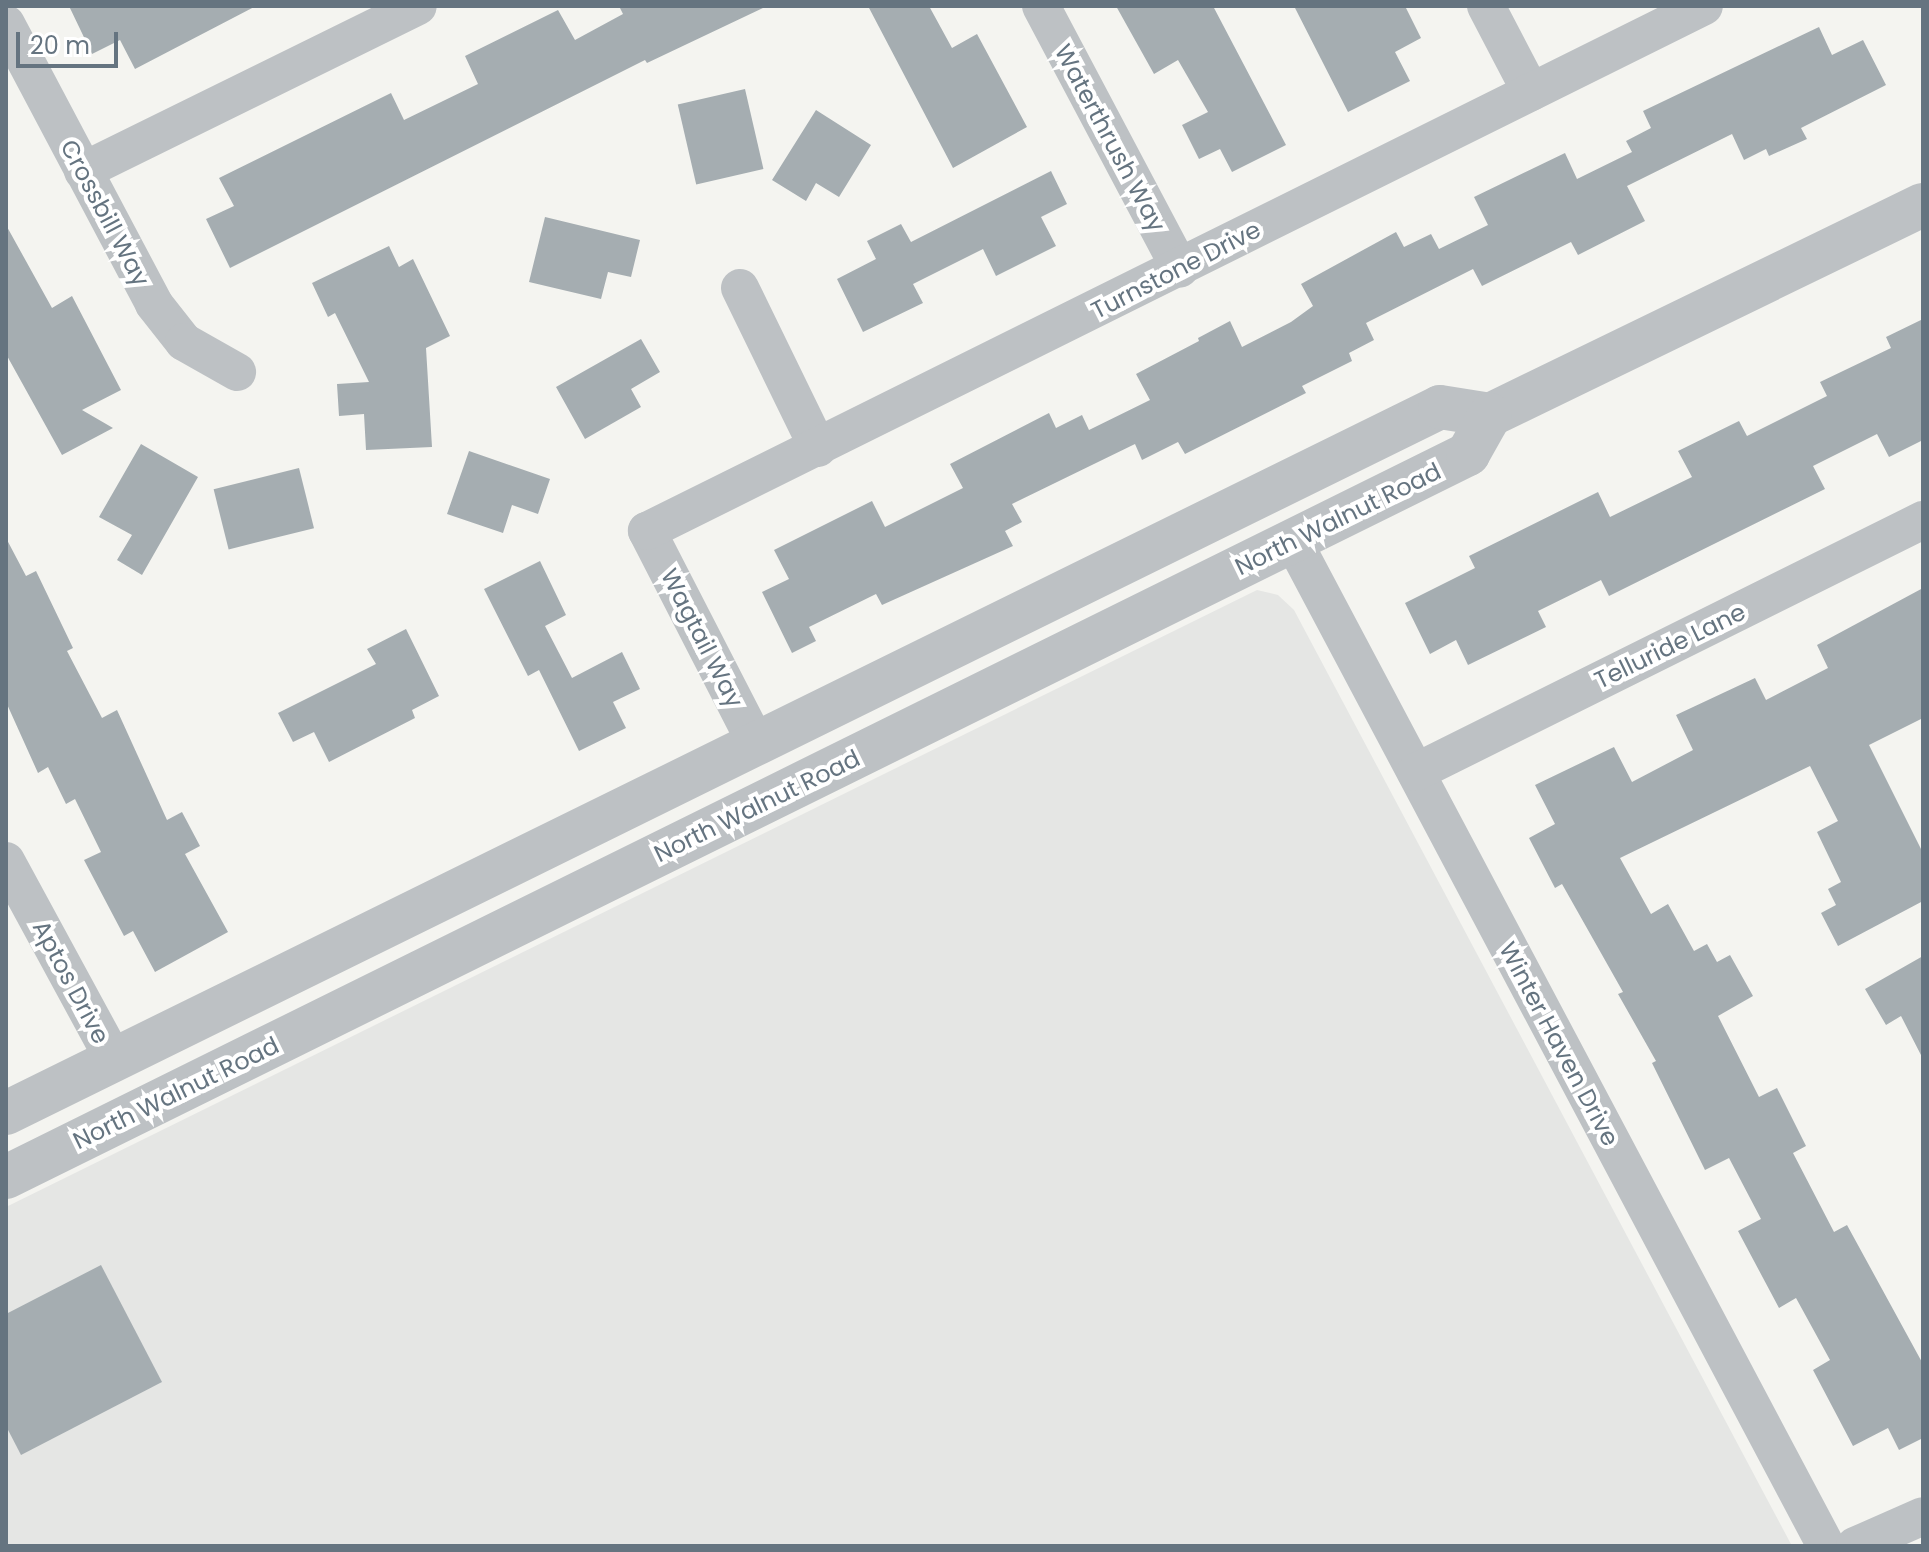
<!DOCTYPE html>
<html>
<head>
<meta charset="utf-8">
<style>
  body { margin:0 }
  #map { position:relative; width:1929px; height:1552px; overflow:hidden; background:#f4f4f0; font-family:Poppins,sans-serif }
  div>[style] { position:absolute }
  .built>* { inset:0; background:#e5e6e4 }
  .building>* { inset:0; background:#a5adb1; transform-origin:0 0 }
  .minor>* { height:38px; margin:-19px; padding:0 19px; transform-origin:19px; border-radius:19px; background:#bdc1c4 }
  .tertiary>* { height:44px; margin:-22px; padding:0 22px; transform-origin:22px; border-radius:22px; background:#bdc1c4 }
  span { translate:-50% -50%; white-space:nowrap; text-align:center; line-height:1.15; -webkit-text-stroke:8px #fff; paint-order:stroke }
  .street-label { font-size:24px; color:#657480 }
  .frame { position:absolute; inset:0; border:8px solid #657480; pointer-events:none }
  .scale { position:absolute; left:16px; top:32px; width:102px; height:36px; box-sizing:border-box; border:4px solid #657480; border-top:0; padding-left:10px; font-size:24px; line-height:28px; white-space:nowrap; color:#657480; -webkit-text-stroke:6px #fff; paint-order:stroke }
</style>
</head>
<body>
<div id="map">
  <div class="built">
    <i style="clip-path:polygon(1257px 590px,1278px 595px,1294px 610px,1792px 1546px,6px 1546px,6px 1207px)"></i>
  </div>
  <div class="building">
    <i style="clip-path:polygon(69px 6px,256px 6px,135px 69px,120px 40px,92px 54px)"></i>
    <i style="clip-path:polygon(619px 6px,767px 6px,647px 63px,645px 60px,230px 268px,206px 219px,234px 206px,219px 178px,391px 93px,404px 120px,478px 84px,465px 56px,558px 10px,575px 40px,623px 14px)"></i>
    <i style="clip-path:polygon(868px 6px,929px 6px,952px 48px,977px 34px,1027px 127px,953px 168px)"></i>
    <i style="clip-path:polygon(1116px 6px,1213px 6px,1286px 145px,1232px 172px,1220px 149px,1199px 159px,1182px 125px,1208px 112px,1178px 60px,1154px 74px)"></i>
    <i style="clip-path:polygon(1294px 6px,1405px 6px,1421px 38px,1395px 52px,1410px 81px,1348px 112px)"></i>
    <i style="clip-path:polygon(1819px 27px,1832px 55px,1863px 40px,1886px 85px,1801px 128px,1807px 139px,1769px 156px,1766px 149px,1744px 160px,1732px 134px,1627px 186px,1645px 221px,1578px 255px,1571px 242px,1482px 286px,1473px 269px,1366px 323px,1374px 340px,1349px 353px,1352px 361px,1302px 386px,1306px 393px,1185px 454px,1178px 442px,1142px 460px,1135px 444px,1012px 504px,1022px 522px,1005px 531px,1013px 546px,882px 605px,876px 594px,809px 627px,816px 641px,792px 653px,762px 592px,789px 579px,774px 550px,872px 501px,885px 527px,963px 488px,950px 464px,1049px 413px,1056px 428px,1082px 415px,1089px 430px,1150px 400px,1136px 374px,1199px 341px,1198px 338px,1230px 321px,1242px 347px,1291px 322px,1313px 306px,1301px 284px,1396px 232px,1404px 247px,1431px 234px,1439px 249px,1488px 225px,1474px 197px,1565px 153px,1577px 179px,1632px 152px,1626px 141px,1651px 128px,1643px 111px)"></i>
    <i style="left:745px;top:89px;width:82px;height:69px;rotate:77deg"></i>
    <i style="clip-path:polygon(816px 110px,871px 145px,839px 197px,816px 183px,806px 201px,772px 180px)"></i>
    <i style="clip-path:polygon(1051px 171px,1067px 204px,1041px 217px,1056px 246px,996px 276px,983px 249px,913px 284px,923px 303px,863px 332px,837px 279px,876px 259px,867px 241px,901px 224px,911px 242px)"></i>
    <i style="clip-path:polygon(545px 217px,640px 240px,631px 277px,608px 272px,601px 299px,529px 282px)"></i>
    <i style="clip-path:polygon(6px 225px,52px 308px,72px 296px,121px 390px,82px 410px,113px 428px,62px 455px,6px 354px)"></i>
    <i style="clip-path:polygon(389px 246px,399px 267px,413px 259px,450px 336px,426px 348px,432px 447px,366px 450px,364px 414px,339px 416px,337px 384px,369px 382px,335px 313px,328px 317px,312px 283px)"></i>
    <i style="clip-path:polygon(1923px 319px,1923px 440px,1889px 457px,1877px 434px,1813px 466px,1825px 489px,1609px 596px,1601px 580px,1538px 611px,1546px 627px,1468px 665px,1456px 640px,1430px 654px,1405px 603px,1475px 568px,1469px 556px,1598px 492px,1610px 517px,1692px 477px,1678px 451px,1739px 421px,1747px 436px,1827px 396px,1820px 382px,1891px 348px,1886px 337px)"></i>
    <i style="clip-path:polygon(641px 339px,660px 372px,631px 389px,641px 407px,585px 439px,556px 387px)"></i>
    <i style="clip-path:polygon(141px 444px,198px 477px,142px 575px,117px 560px,132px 535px,99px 517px)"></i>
    <i style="clip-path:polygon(469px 451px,550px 479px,538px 514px,512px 505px,503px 533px,447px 514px)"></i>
    <i style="left:299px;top:468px;width:62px;height:88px;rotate:76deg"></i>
    <i style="clip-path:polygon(6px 538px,26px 576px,36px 571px,73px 648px,67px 651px,102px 718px,117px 710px,167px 820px,182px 812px,200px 846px,185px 854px,228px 932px,155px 972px,133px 931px,124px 936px,84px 860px,101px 852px,75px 799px,66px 804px,48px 767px,38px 773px,6px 702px)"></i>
    <i style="clip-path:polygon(540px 561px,566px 615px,545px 626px,572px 678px,622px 652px,640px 689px,613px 702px,626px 728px,579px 751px,539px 670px,528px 676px,484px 589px)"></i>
    <i style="clip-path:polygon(1923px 588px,1923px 718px,1869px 745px,1923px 853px,1923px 901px,1838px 946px,1821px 913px,1836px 905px,1828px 889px,1841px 882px,1817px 832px,1838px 821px,1810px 766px,1620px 858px,1651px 914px,1668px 904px,1694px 951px,1707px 944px,1717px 962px,1730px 955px,1753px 996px,1718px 1016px,1759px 1097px,1777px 1088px,1806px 1146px,1793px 1153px,1834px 1232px,1847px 1225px,1923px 1364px,1923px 1438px,1899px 1450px,1888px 1428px,1853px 1446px,1813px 1370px,1830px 1360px,1796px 1298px,1779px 1308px,1738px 1231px,1761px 1219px,1729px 1158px,1705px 1170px,1652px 1063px,1656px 1061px,1618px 994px,1623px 992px,1562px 884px,1555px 888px,1529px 838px,1555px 824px,1535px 785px,1614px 747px,1632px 782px,1693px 750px,1676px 715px,1755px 678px,1766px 700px,1828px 668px,1817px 645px)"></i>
    <i style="clip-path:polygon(406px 629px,439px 696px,412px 710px,415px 718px,329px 762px,314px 732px,293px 742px,278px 713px,376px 664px,367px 649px)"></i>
    <i style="clip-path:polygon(1923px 956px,1923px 1059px,1901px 1016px,1886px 1025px,1865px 989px)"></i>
    <i style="clip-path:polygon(101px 1265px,162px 1382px,21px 1455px,6px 1426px,6px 1314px)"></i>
  </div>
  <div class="minor">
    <i style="left:1041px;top:6px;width:297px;rotate:62.1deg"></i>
    <i style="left:1486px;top:6px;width:97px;rotate:62.4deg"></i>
    <i style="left:6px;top:24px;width:317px;rotate:62.1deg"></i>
    <i style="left:154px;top:304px;width:48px;rotate:51.7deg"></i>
    <i style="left:184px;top:342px;width:61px;rotate:29.5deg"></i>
    <i style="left:83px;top:171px;width:373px;rotate:-26.2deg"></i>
    <i style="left:740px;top:288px;width:178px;rotate:64deg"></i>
    <i style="left:1293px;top:541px;width:1138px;rotate:62.06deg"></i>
    <i style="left:757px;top:745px;width:241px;rotate:-117.2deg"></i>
    <i style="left:647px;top:531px;width:1180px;rotate:-26.41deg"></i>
    <i style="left:1416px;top:772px;width:566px;rotate:-26.43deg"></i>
    <i style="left:6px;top:861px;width:226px;rotate:61.5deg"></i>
    <i style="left:1855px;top:1546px;width:74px;rotate:-23.8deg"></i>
  </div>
  <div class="tertiary">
    <i style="left:6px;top:1113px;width:1598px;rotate:-26.21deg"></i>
    <i style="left:1440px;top:407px;width:51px;rotate:9.1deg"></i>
    <i style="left:1490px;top:415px;width:481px;rotate:-25.9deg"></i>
    <i style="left:6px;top:1177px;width:1631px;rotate:-26.31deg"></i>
    <i style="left:1468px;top:454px;width:45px;rotate:-60.6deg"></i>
  </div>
  <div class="street-label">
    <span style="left:1110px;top:138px;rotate:62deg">Waterthrush Way</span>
    <span style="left:105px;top:213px;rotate:62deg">Crossbill Way</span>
    <span style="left:1176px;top:270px;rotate:-27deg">Turnstone Drive</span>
    <span style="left:1338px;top:519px;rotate:-26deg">North Walnut Road</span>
    <span style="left:702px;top:638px;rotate:63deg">Wagtail Way</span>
    <span style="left:1670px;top:646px;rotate:-26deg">Telluride Lane</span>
    <span style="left:757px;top:806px;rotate:-26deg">North Walnut Road</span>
    <span style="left:71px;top:982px;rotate:62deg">Aptos Drive</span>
    <span style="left:1559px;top:1044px;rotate:62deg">Winter Haven Drive</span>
    <span style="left:176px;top:1093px;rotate:-26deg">North Walnut Road</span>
  </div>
  <div class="frame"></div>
  <div class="scale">20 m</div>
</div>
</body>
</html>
